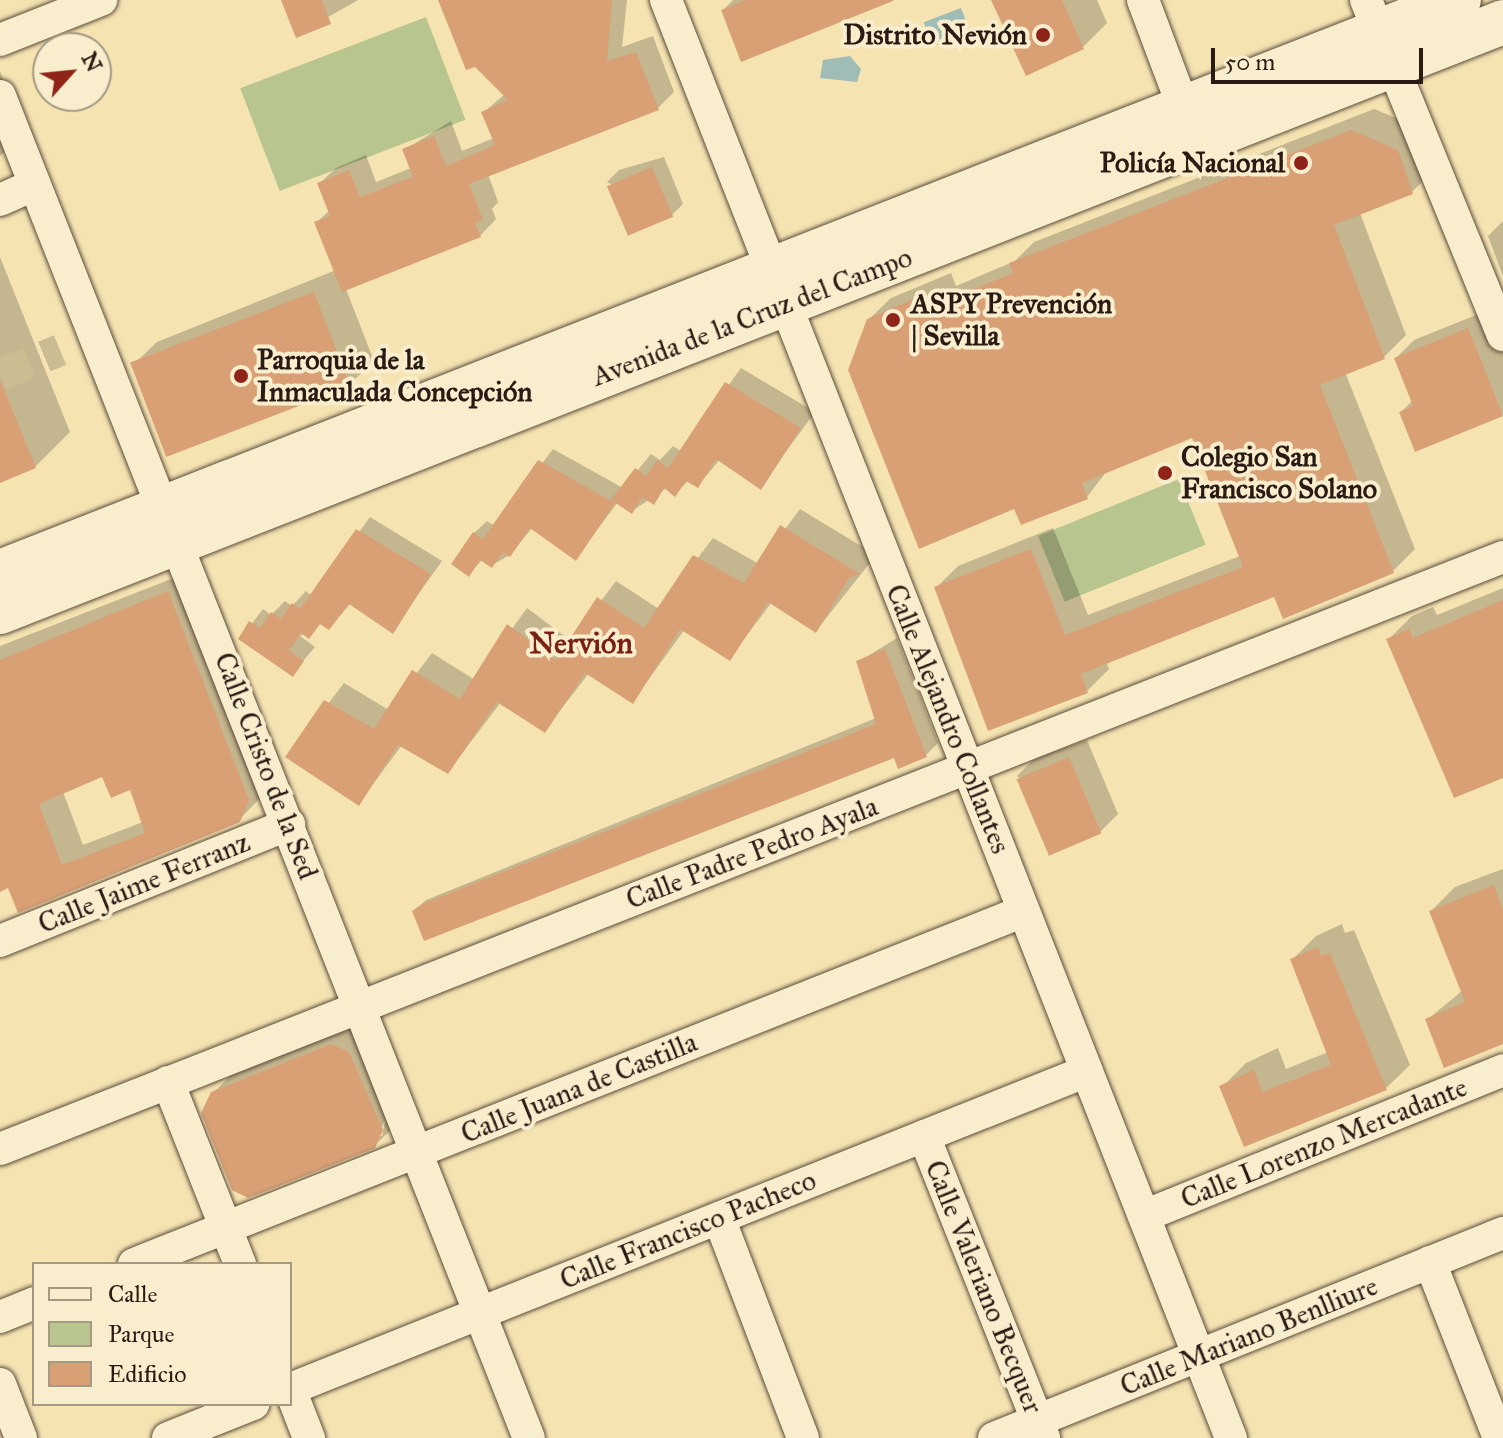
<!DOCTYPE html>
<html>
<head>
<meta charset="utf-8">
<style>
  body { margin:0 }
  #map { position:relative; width:1503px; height:1438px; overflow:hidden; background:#f5e4b2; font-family:"IM FELL Great Primer",serif }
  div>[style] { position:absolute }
  .green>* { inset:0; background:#b8c58e; transform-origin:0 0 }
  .water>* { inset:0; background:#9fbcb6; transform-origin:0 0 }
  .shadow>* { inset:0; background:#0003 }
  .building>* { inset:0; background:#d9a076; transform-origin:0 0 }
  .street-tunnel>* { height:32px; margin-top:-16px; transform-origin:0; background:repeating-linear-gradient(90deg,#ccbc92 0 32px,transparent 0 48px) }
  .roads { filter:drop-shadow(0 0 2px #5c4c3c) drop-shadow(0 0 2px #5c4c3c) }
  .street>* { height:32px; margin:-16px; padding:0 16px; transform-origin:16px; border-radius:16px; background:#f8edcd }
  .secondary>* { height:44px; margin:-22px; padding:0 22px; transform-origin:22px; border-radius:22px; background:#f8edcd }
  .dots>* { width:22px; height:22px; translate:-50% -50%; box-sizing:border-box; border:4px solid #f8edcd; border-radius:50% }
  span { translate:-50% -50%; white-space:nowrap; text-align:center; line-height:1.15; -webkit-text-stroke:8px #f8edcd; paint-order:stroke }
  .poi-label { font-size:28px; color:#291a14; font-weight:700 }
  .right { translate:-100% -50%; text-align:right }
  .left { translate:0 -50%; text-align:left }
  .street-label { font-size:28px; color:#291a14 }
  .neighbourhood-label { font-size:30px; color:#7a1f14; font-weight:700 }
  .legend { position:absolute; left:32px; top:1262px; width:260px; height:144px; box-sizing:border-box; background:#f8edcd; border:2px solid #a59983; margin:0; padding:10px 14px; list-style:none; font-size:24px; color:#291a14 }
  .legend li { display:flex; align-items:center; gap:16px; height:40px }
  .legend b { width:40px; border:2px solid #a59983 }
  .north { position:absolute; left:32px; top:32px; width:80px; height:80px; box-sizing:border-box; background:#f8edcd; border:2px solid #a59983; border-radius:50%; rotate:63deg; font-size:22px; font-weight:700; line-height:32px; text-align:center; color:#291a14 }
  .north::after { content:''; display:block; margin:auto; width:28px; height:36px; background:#8f2418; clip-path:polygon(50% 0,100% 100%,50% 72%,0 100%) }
  .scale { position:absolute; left:1211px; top:48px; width:212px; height:36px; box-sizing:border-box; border:4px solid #291a14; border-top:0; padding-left:10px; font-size:24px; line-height:28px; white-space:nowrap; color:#291a14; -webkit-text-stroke:6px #f8edcd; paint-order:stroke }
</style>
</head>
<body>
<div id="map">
  <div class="green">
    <i style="left:426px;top:17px;width:110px;height:199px;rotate:69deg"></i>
    <i style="left:1179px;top:479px;width:71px;height:152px;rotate:68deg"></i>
  </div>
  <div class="water">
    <i style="left:961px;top:8px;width:26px;height:40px;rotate:69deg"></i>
    <i style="clip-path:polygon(850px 56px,861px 69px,857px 82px,820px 78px,823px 60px)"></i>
  </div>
  <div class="shadow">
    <i style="clip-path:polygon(283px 0,358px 0,297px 35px)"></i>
    <i style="clip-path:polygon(441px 0,627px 0,622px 47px,653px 36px,674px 92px,658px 108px,488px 174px,498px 202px,492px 209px,496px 219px,480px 236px,346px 289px,374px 361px,350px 384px,133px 365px,157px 342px,336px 270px,317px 222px,330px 210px,319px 184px,336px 168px,366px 155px,376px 182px,411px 168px,404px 150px,451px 121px,462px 151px,494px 138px,484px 112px,505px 94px)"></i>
    <i style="clip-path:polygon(733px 0,880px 0,723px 10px)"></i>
    <i style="clip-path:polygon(999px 0,1097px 0,1107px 23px,1083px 47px,1027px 73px)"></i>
    <i style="clip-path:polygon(0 71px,24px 133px,0 156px)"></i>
    <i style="clip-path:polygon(1374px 109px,1420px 128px,1434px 170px,1412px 192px,1360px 213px,1406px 335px,1384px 357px,1345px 372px,1415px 549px,1393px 571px,1275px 594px,1106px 661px,1109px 669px,1087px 691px,936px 588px,958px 566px,1053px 528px,1088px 615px,1240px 556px,1193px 435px,1107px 471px,1087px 497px,1015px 506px,868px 320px,891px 298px,951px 273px,956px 286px,1015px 261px,1034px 242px)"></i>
    <i style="clip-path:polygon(664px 157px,683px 204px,671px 216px,607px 182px,619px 170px)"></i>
    <i style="clip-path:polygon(1503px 221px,1503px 276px,1488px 236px)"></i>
    <i style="clip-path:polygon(0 257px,70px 432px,35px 467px,0 481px)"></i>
    <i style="clip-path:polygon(1486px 311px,1503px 351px,1503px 414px,1416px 449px,1401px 412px,1413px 400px,1396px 358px,1414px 340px)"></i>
    <i style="clip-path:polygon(741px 368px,815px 412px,760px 487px,720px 459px,698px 486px,689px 480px,675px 494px,667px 488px,632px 511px,618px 502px,576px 558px,532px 528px,510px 555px,492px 565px,483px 559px,468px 575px,474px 533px,487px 521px,495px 526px,553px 449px,623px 488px,651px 454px,660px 460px,673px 446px,681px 451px)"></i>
    <i style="clip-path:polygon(800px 509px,876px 555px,816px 631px,772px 602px,729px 659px,685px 629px,633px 701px,589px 673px,545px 730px,501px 702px,448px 772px,402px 745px,359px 803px,287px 757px,344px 683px,389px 710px,432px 653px,475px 680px,527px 608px,571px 641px,616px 581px,659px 609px,713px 538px,759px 564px)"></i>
    <i style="clip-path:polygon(370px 517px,442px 561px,392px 631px,351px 603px,329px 628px,322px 623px,300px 636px,315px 647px,292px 674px,240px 639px,263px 609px,271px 615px,285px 601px,292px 606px,306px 591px,312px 596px)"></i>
    <i style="clip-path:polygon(evenodd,189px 572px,260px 798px,239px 820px,0 890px,0 646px,189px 572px,103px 775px,131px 788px,143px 822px,83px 845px,63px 792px,103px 775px)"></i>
    <i style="clip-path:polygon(1503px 588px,1503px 776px,1388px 640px,1412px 616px,1433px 607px,1437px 615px)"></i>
    <i style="clip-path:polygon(897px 638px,938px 743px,926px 755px,895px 755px,414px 911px,426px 900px,876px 718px,858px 662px)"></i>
    <i style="clip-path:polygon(1087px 740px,1118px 814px,1100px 832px,1017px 776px,1035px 758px)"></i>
    <i style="clip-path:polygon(1503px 869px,1503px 1042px,1428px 1019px,1462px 991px,1431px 911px,1455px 887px)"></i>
    <i style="clip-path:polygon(1342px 924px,1345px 933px,1354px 930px,1410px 1065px,1386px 1088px,1245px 1144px,1222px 1087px,1246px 1063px,1278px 1048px,1286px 1069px,1328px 1052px,1292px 960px,1316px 936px)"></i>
    <i style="clip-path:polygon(evenodd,350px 1027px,393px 1128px,374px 1146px,213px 1093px,232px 1074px,350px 1027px,385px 1120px,382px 1136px,378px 1136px,385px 1120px)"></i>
  </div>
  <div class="building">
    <i style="clip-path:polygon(281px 0,322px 0,331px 24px,296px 38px)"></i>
    <i style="clip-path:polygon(438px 0,612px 0,607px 61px,636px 52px,659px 110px,469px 184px,483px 220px,475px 223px,481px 237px,342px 292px,314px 222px,330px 216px,317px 183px,349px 170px,360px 197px,413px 177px,402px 149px,434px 136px,446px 166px,495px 145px,481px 112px,508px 100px,475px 67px,466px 70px)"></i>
    <i style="clip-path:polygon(746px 0,893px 0,893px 1px,741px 62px,721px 10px)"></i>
    <i style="clip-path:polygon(991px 0,1062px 0,1084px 49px,1026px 76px)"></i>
    <i style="clip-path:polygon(1351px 130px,1398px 150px,1413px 194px,1334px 225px,1385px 359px,1320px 385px,1394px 573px,1283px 619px,1274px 597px,1081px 674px,1088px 693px,988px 731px,934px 587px,1031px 549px,1065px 635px,1243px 567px,1192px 438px,1082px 483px,1088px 499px,1021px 525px,1014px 509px,919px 549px,848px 370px,867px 319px,928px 293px,933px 306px,1013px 273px,1009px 263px)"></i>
    <i style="left:652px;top:167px;width:54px;height:49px;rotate:67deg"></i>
    <i style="left:314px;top:292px;width:101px;height:197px;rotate:69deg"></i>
    <i style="clip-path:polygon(1468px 328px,1503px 416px,1415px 452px,1399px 412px,1413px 406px,1394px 358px)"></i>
    <i style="clip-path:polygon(0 380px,36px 468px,0 483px)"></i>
    <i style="clip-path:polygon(725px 382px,801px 428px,761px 490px,716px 459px,698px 488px,686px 481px,675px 497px,664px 488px,654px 505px,642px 497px,632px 514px,611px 500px,635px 468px,646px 476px,657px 460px,668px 468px)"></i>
    <i style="clip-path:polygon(538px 460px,615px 503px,576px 561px,530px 528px,510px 557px,503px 552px,492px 568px,480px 560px,469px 577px,451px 564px,473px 532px,483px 539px)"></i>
    <i style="clip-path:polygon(780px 525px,860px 574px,849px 578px,816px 633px,768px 602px,730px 661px,680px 629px,633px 704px,585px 673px,545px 733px,497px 702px,448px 774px,398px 745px,359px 806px,285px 757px,324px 700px,374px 729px,412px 670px,460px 699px,507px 624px,556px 660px,597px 597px,644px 628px,693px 555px,744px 583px)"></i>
    <i style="clip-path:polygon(356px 529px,431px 574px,393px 634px,349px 604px,329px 630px,320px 624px,309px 639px,301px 633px,290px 649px,278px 642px,304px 661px,293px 677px,238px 639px,249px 621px,260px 628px,271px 612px,281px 619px,292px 603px,300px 609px)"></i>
    <i style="clip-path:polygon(evenodd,168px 591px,249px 800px,240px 822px,18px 913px,8px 888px,0 892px,0 660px,168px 591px,102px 777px,111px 798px,130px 790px,145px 833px,62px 865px,39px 804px,102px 777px)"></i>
    <i style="clip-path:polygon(1503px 600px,1503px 778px,1454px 798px,1386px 639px,1409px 629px,1413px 638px)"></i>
    <i style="clip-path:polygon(885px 649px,927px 757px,898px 769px,894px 758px,424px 941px,412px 911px,422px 904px,876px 724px,856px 661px)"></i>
    <i style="left:1069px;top:757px;width:83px;height:57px;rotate:67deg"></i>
    <i style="clip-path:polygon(1494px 885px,1503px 910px,1503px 1044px,1444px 1068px,1425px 1019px,1465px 1002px,1429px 911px)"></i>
    <i style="clip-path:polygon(1318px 947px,1321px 956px,1330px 953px,1387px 1090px,1244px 1147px,1219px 1086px,1254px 1070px,1262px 1092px,1331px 1065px,1290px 959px)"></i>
    <i style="clip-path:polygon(331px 1044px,349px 1052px,383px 1130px,375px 1148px,248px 1198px,232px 1190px,201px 1113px,211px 1092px)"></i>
  </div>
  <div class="street-tunnel">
    <i style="left:0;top:375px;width:65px;rotate:-22.6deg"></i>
  </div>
  <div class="roads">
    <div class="street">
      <i style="left:666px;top:0;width:1545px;rotate:68.55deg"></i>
      <i style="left:1143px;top:0;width:116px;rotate:69.4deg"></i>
      <i style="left:1366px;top:0;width:362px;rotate:67.8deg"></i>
      <i style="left:0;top:40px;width:109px;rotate:-21.6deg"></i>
      <i style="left:0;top:96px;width:1442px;rotate:68.49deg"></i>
      <i style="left:0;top:200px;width:37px;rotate:-24deg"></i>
      <i style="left:0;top:941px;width:312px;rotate:-22deg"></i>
      <i style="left:168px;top:1082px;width:196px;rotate:68.4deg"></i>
      <i style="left:924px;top:1136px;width:325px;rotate:68.3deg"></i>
      <i style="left:0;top:1149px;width:1615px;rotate:-21.5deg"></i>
      <i style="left:1144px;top:1216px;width:388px;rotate:-22.1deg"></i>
      <i style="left:719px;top:1218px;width:235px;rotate:69.1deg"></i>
      <i style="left:1430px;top:1262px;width:189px;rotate:68.6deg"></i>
      <i style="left:134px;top:1264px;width:957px;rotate:-21.63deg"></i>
      <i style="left:0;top:1317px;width:37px;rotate:-22deg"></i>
      <i style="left:0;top:1384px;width:58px;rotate:68.7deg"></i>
      <i style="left:290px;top:1389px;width:858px;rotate:-21.75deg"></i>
      <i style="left:290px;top:1389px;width:53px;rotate:68.8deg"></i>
      <i style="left:168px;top:1438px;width:92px;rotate:-21.8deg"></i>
      <i style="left:994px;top:1438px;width:549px;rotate:-21.94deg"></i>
    </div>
    <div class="secondary">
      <i style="left:0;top:572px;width:1567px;rotate:-21.41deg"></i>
      <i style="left:0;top:612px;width:1615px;rotate:-21.43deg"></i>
    </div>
  </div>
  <div class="dots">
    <i style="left:1043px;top:35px;background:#8f2418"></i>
    <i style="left:1301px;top:163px;background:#8f2418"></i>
    <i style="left:893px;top:320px;background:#8f2418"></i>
    <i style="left:241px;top:376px;background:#8f2418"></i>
    <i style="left:1165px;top:473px;background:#8f2418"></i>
  </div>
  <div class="poi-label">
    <span class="right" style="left:1027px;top:35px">Distrito Nevión</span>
    <span class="right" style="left:1285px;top:163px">Policía Nacional</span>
    <span class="left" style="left:911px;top:320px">ASPY Prevención<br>| Sevilla</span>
    <span class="left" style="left:257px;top:376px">Parroquia de la<br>Inmaculada Concepción</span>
    <span class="left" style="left:1181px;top:473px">Colegio San<br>Francisco Solano</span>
  </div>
  <div class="street-label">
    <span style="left:752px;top:317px;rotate:-21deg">Avenida de la Cruz del Campo</span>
    <span style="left:948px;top:719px;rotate:68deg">Calle Alejandro Collantes</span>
    <span style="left:266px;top:766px;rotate:69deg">Calle Cristo de la Sed</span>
    <span style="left:752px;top:853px;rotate:-21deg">Calle Padre Pedro Ayala</span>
    <span style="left:144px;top:883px;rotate:-22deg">Calle Jaime Ferranz</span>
    <span style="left:579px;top:1088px;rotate:-22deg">Calle Juana de Castilla</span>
    <span style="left:1324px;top:1143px;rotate:-22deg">Calle Lorenzo Mercadante</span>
    <span style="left:688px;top:1230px;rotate:-22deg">Calle Francisco Pacheco</span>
    <span style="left:984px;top:1287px;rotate:68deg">Calle Valeriano Becquer</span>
    <span style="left:1249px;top:1336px;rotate:-22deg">Calle Mariano Benlliure</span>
  </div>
  <div class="neighbourhood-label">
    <span style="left:581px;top:643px">Nervión</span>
  </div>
  <ul class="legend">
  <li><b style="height:10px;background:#f8edcd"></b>Calle</li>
  <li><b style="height:22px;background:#b8c58e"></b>Parque</li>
  <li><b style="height:22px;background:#d9a076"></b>Edificio</li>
  </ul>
  <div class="north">N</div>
  <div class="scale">50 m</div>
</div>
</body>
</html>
